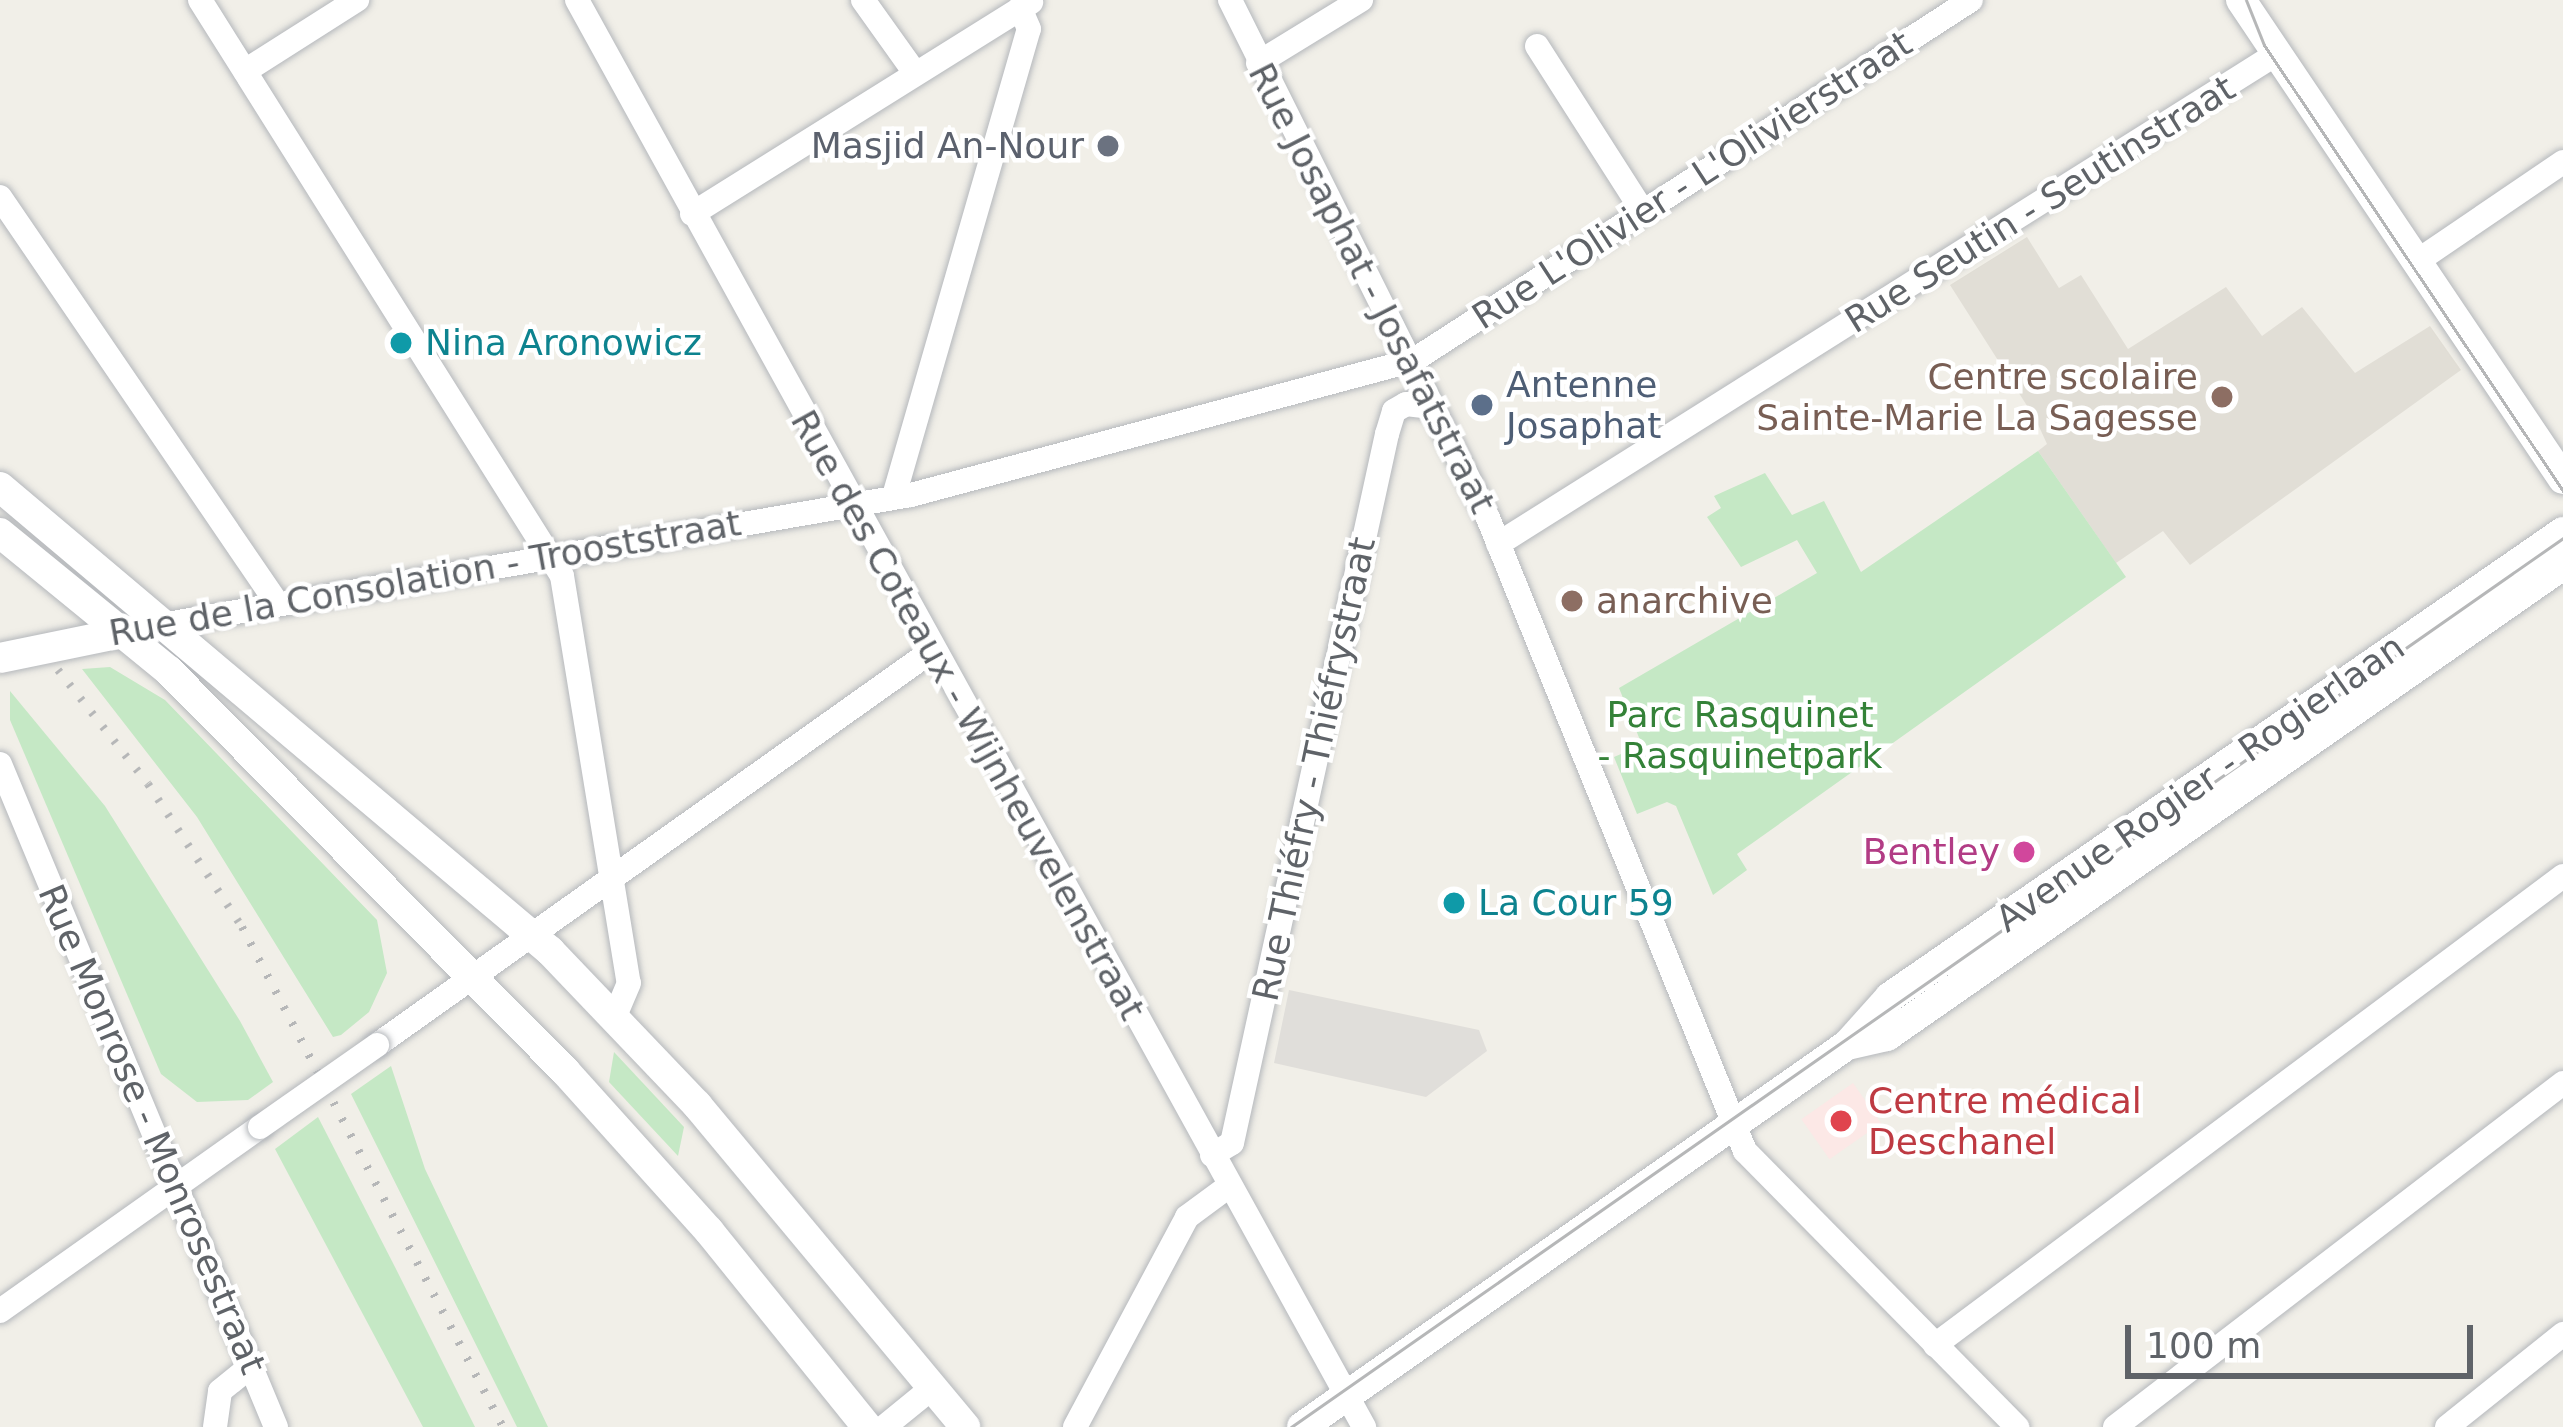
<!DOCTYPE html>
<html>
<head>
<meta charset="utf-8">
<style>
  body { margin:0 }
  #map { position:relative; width:2563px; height:1427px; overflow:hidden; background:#f1efe8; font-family:"DejaVu Sans",sans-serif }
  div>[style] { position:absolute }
  .industrial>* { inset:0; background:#e0deda }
  .education>* { inset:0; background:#e1ded6 }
  .medical>* { inset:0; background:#fce8e6; transform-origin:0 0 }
  .green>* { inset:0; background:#c5e8c5 }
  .roads { filter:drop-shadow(0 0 3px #b5b8bc) drop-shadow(0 0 3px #b5b8bc) }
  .minor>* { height:24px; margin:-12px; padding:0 12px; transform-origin:12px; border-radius:12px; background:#fff }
  .tertiary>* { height:30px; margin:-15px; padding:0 15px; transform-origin:15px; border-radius:15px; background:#fff }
  .tram>* { height:3px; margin:-1.5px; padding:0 1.5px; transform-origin:1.5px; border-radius:1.5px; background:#b6b7b8 }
  .rail>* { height:8px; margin-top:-4px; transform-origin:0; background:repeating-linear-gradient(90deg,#b6b7b8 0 3px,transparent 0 18px) }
  .bridges { filter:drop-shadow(0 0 3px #b5b8bc) drop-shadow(0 0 3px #b5b8bc) }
  .minor-bridge>* { height:24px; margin:-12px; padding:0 12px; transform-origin:12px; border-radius:12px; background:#fff }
  .dots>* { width:33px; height:33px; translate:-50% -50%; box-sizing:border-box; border:6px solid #fff; border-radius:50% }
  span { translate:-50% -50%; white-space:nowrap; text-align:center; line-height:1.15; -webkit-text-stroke:9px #fff; paint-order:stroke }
  .worship-label { font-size:36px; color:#5b616d }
  .right { translate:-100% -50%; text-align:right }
  .street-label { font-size:36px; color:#5f6368 }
  .culture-label { font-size:36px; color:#0d838f }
  .left { translate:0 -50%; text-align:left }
  .education-label { font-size:36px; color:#785e54 }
  .service-label { font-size:36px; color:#4e5e75 }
  .park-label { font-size:36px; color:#348238 }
  .hotel-label { font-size:36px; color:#b23c85 }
  .health-label { font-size:36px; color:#be3a42 }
  .scale { position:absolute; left:2125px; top:1325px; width:348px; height:54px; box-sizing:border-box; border:6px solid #5f6368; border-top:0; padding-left:15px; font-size:36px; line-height:42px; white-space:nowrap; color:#5f6368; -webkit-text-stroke:9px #fff; paint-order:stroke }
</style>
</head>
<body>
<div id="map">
  <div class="industrial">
    <i style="clip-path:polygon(1289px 990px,1479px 1030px,1487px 1051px,1426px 1097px,1274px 1063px)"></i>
  </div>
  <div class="education">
    <i style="clip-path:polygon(2027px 237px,2059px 288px,2081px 275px,2128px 349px,2226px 287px,2262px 336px,2302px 307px,2355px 373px,2430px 326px,2461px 370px,2190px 565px,2163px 531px,2116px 563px,2038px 451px,2047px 444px,2036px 420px,1950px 285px)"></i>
  </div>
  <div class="medical">
    <i style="left:1853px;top:1083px;width:49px;height:63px;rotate:55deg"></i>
  </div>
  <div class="green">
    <i style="clip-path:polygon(2038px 451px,2126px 577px,1737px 854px,1747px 870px,1713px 895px,1676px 806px,1667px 802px,1637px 814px,1614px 757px,1642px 745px,1619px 688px,1817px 573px,1797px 540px,1741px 567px,1707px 517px,1721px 508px,1714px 496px,1765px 473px,1792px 515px,1824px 501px,1861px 572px)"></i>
    <i style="clip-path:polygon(110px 667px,165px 700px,377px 920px,387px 973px,369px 1012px,341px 1035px,333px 1037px,197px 817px,82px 669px)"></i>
    <i style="clip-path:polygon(10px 691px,105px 806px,240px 1021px,273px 1082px,248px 1100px,197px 1102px,161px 1074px,10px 720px)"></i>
    <i style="clip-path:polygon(614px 1052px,684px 1127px,678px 1156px,609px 1082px)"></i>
    <i style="clip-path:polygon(391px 1066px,425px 1169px,548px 1427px,517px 1427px,351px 1094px)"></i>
    <i style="clip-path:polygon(318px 1117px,396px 1269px,475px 1427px,423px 1427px,275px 1149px)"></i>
  </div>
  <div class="roads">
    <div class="minor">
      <i style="left:200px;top:0;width:680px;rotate:57.85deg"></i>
      <i style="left:562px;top:576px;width:412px;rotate:80.7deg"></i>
      <i style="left:629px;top:983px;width:36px;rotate:113deg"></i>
      <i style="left:577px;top:0;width:1630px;rotate:61.12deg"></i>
      <i style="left:863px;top:0;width:90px;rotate:54.5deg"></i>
      <i style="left:1230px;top:0;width:579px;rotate:63.52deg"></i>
      <i style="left:1488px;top:518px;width:683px;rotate:67.9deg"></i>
      <i style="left:1745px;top:1151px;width:388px;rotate:45.4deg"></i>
      <i style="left:1537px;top:46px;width:195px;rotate:57.4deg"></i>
      <i style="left:1258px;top:63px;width:121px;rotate:-31.5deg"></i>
      <i style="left:245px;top:71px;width:133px;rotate:-32.4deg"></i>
      <i style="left:0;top:197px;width:488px;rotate:55.7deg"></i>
      <i style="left:692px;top:214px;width:400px;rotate:-32deg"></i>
      <i style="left:2416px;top:262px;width:178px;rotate:-34.2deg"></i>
      <i style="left:894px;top:496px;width:486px;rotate:-73.9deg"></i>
      <i style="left:1029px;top:29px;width:23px;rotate:-113deg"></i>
      <i style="left:1498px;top:544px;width:919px;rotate:-32.2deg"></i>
      <i style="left:167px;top:624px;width:755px;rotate:-9.84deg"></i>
      <i style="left:911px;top:495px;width:521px;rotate:-15.02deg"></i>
      <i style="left:1414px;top:360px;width:663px;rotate:-32.88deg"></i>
      <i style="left:0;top:764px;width:718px;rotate:67.4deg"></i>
      <i style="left:377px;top:1045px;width:682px;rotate:-35.39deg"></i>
      <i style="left:1212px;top:1155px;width:23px;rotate:-31deg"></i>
      <i style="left:1232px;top:1143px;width:726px;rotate:-77.67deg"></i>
      <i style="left:1387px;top:434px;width:24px;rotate:-73deg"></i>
      <i style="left:1394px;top:411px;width:14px;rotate:-30deg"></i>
      <i style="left:1406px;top:404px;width:26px;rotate:7deg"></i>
      <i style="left:0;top:1311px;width:319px;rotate:-35.3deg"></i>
      <i style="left:1935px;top:1345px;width:784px;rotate:-36.75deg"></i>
      <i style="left:215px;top:1427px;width:36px;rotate:-82deg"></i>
      <i style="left:220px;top:1391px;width:40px;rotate:-39deg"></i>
      <i style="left:884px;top:1427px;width:62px;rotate:-39.1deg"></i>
      <i style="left:1075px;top:1427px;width:238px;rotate:-61.9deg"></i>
      <i style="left:1187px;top:1217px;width:52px;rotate:-36.4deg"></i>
      <i style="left:2115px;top:1427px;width:565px;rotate:-37.52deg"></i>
      <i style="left:2447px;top:1427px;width:149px;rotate:-38.7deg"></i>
    </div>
    <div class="tertiary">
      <i style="left:2241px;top:0;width:577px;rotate:56.09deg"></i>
      <i style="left:0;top:487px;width:720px;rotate:40.15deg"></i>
      <i style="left:550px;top:951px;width:213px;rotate:46.3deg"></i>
      <i style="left:697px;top:1105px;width:419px;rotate:50.2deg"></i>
      <i style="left:0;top:533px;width:218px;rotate:39.2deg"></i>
      <i style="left:169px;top:671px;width:563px;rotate:45.29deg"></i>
      <i style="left:565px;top:1071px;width:215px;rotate:48deg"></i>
      <i style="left:709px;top:1231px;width:252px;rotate:51.1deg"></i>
      <i style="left:0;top:658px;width:134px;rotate:-11.6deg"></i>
      <i style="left:1847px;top:1045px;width:41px;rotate:-12.7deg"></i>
      <i style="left:1887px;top:1036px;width:824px;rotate:-34.87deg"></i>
      <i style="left:1302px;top:1427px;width:666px;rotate:-35.03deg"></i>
      <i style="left:1847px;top:1045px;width:64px;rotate:-48.1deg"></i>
      <i style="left:1890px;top:997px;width:818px;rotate:-34.64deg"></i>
    </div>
  </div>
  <div class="tram">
    <i style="left:2246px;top:0;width:48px;rotate:68.2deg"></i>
    <i style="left:2264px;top:45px;width:537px;rotate:56.16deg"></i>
    <i style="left:1291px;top:1427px;width:1552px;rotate:-34.95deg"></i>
  </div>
  <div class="rail">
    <i style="left:58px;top:670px;width:145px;rotate:51.7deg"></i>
    <i style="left:148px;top:784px;width:171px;rotate:56.7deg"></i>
    <i style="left:242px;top:927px;width:564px;rotate:62.44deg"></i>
  </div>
  <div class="bridges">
    <div class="minor-bridge">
      <i style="left:260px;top:1127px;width:143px;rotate:-35deg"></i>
    </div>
  </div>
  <div class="dots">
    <i style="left:1108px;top:146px;background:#6b7280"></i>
    <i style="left:401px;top:343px;background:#0f9aa8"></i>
    <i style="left:2222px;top:397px;background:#8d6e63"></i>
    <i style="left:1482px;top:405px;background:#5c6f8a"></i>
    <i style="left:1572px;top:601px;background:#8d6e63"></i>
    <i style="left:2024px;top:852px;background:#d1479c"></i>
    <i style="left:1454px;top:903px;background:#0f9aa8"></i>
    <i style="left:1841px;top:1121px;background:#e0444e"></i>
  </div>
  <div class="worship-label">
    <span class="right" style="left:1084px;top:146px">Masjid An-Nour</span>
  </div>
  <div class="street-label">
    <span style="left:1692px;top:180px;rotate:-33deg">Rue L'Olivier - L'Olivierstraat</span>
    <span style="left:2040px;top:204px;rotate:-32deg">Rue Seutin - Seutinstraat</span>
    <span style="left:1372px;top:288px;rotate:63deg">Rue Josaphat - Josafatstraat</span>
    <span style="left:425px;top:578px;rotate:-10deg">Rue de la Consolation - Trooststraat</span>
    <span style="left:968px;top:715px;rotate:61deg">Rue des Coteaux - Wijnheuvelenstraat</span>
    <span style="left:1314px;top:769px;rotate:-78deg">Rue Thiéfry - Thiéfrystraat</span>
    <span style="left:2200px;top:783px;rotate:-35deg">Avenue Rogier - Rogierlaan</span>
    <span style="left:152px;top:1129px;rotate:67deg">Rue Monrose - Monrosestraat</span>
  </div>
  <div class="culture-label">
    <span class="left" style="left:425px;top:343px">Nina Aronowicz</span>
    <span class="left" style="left:1478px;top:903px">La Cour 59</span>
  </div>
  <div class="education-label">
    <span class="right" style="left:2198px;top:397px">Centre scolaire<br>Sainte-Marie La Sagesse</span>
    <span class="left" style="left:1596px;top:601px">anarchive</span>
  </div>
  <div class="service-label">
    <span class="left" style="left:1506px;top:405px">Antenne<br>Josaphat</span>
  </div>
  <div class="park-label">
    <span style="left:1740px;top:735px">Parc Rasquinet<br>- Rasquinetpark</span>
  </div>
  <div class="hotel-label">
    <span class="right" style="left:2000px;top:852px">Bentley</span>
  </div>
  <div class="health-label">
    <span class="left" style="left:1868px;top:1121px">Centre médical<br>Deschanel</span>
  </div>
  <div class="scale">100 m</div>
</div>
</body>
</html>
